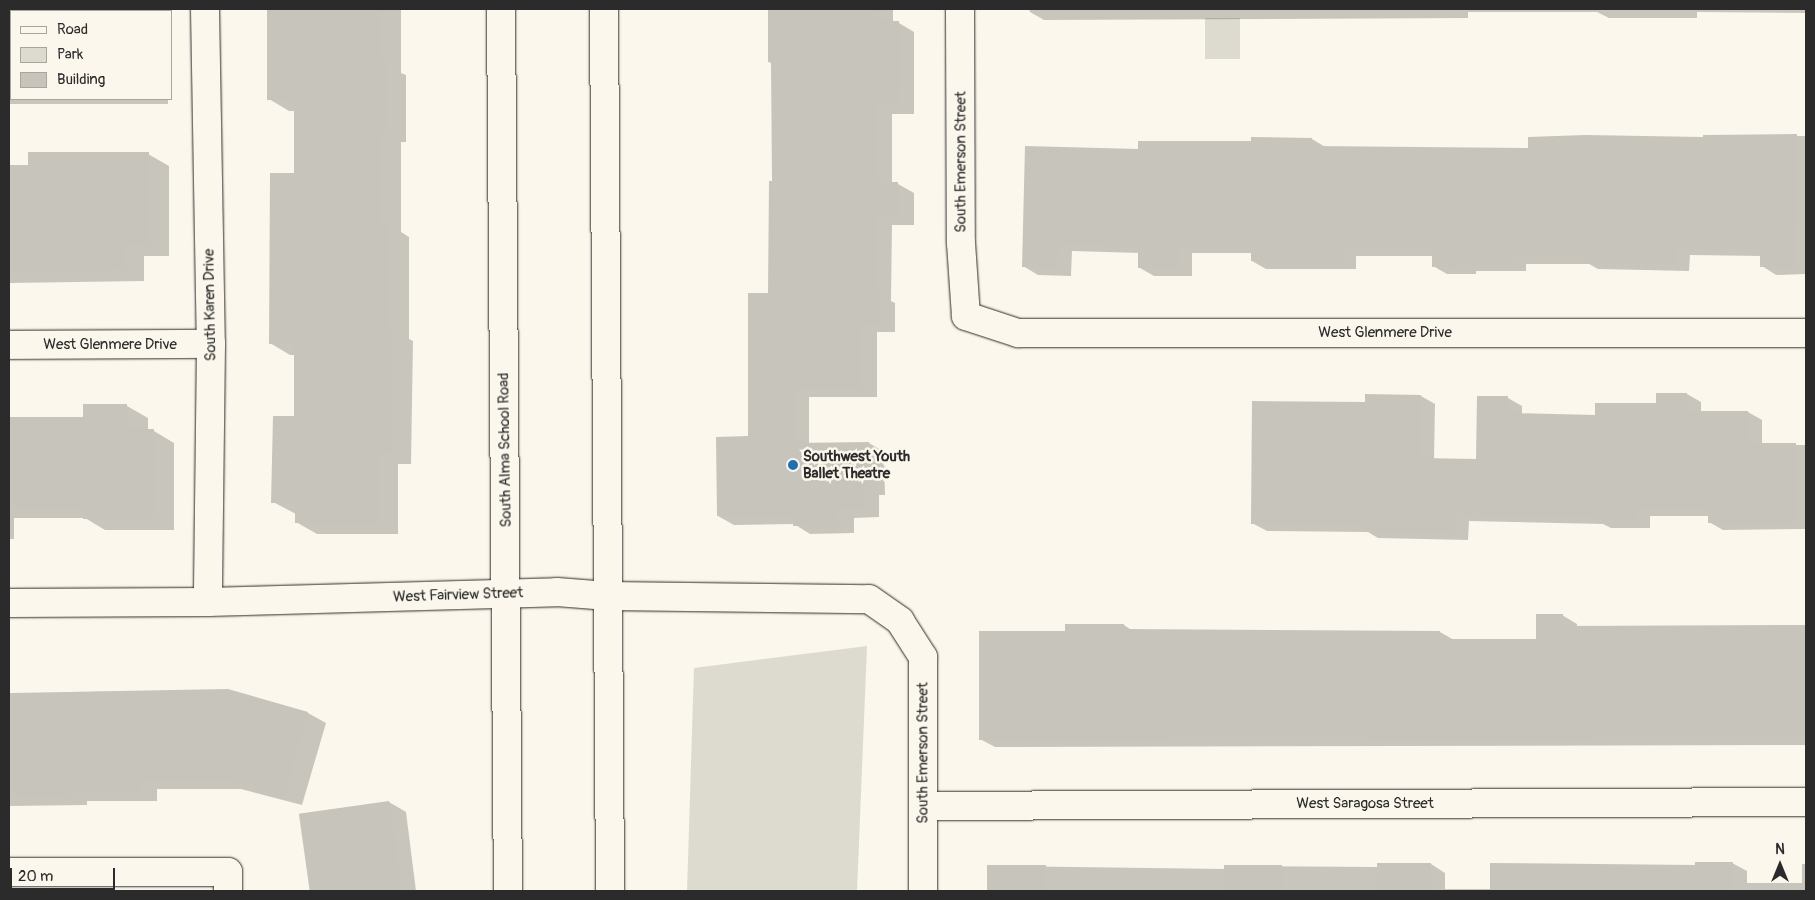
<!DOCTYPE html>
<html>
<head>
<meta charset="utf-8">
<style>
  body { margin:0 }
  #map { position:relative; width:1815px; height:900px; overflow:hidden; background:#fbf7ec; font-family:Pangolin,sans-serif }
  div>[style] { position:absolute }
  .green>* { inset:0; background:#dddad0; transform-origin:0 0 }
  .shadow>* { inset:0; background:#0003 }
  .building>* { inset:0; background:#c7c4bc; transform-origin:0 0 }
  .roads { filter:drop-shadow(0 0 1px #2b2b2b) drop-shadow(0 0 1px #2b2b2b) }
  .street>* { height:28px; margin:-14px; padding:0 14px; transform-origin:14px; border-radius:14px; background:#fbf7ec }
  .secondary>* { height:28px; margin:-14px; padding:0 14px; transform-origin:14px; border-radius:14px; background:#fbf7ec }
  .dots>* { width:14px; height:14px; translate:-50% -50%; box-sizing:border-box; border:2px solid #fbf7ec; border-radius:50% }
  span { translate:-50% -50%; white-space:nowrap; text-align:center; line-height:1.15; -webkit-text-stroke:5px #fbf7ec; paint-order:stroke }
  .street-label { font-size:15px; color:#2b2b2b }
  .poi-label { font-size:15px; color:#2b2b2b; font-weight:700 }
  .left { translate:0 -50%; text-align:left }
  .frame { position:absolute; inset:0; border:10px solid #2b2b2b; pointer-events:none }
  .legend { position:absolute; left:10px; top:10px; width:162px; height:90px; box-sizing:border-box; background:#fbf7ec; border:1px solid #a8a59f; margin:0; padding:6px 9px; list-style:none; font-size:15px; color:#2b2b2b }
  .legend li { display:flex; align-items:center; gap:10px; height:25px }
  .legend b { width:25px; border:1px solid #a8a59f }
  .north { position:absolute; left:1755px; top:840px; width:50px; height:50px; -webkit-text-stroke:4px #fbf7ec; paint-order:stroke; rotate:0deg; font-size:14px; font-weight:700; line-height:20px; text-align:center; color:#2b2b2b }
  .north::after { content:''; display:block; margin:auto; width:18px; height:22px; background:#2b2b2b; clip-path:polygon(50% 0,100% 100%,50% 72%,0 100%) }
  .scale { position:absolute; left:10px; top:868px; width:105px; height:22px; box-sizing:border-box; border:2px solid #2b2b2b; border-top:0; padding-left:6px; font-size:15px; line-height:18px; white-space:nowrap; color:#2b2b2b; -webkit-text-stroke:4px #fbf7ec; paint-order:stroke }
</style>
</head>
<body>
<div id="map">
  <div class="green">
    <i style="left:1205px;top:18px;width:35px;height:41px"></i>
    <i style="clip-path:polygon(867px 646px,857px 891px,687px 891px,694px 668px)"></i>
  </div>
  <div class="shadow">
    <i style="clip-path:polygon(9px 9px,158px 9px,162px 11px,11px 11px,11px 99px,168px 99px,168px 104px,10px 104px,9px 111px)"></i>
    <i style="clip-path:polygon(289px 9px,401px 9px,401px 73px,406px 75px,406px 142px,401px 142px,401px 232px,409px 237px,409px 339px,413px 341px,411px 464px,398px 464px,398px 534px,317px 534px,296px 522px,296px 514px,273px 502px,295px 417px,295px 355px,290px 355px,270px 343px,295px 174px,295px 111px,289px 111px,269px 99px)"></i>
    <i style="clip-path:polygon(769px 9px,893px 9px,893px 23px,899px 23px,914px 32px,914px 114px,892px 114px,892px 184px,898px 184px,914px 193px,914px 225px,892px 225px,891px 301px,895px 303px,895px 332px,877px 332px,877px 397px,809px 397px,809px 444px,869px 443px,884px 452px,885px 495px,879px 495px,879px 517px,854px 518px,854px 533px,810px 534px,794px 524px,734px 525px,718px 516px,749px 438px,769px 294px,773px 183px,772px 64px,769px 62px)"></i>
    <i style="clip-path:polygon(1029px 9px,1806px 9px,1806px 13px,1697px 12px,1697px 18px,1609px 18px,1597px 12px,1468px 12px,1468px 18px,1044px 20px,1030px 12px)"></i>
    <i style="clip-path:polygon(1705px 136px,1806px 136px,1806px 274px,1776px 275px,1762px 266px,1762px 256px,1690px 255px,1689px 271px,1598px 269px,1589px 264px,1526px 264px,1526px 271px,1476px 271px,1476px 274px,1447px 274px,1433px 266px,1433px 256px,1356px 256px,1356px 269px,1266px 269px,1252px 261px,1252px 253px,1192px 253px,1192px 276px,1154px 276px,1140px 268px,1140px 253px,1072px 251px,1071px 276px,1038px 275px,1023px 266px,1140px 150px,1312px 139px,1327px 148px,1529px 150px,1705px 138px)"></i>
    <i style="clip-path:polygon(148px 154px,169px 166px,169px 256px,144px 256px,144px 281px,9px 283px,9px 166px,30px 166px)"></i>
    <i style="clip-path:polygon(1658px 394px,1687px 394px,1701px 402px,1701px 412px,1748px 412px,1762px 420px,1762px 445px,1806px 445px,1806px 529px,1723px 530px,1709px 522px,1709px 516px,1650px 516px,1650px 528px,1611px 528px,1603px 524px,1469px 521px,1468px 540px,1378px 538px,1368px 532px,1267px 531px,1252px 523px,1366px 403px,1421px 396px,1435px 404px,1434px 460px,1477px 461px,1508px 398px,1522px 406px,1522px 415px,1596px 416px,1658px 405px)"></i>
    <i style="clip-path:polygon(127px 406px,148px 418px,148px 431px,154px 431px,174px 443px,174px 530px,105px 530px,85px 518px,14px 518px,14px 539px,9px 539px,9px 418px,85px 418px)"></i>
    <i style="clip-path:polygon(1562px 615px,1577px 624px,1577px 628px,1806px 627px,1806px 745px,995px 747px,980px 739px,1067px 632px,1124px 625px,1133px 631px,1440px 632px,1454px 640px,1537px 640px)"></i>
    <i style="clip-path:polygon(228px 690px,308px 713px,326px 723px,302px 805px,241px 789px,157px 789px,157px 801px,87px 801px,87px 805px,9px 806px,9px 693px,85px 694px,85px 692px)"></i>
    <i style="clip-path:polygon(389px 802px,406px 812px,416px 891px,310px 891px,300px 814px)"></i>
    <i style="clip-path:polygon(1732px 863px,1747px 871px,1747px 883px,1802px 883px,1802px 864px,1806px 864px,1806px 891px,988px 891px,988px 866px,1226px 869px,1226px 866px,1379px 867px,1431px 864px,1445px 873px,1445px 889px,1491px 889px)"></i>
  </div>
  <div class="building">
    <i style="clip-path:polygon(267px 9px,381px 9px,381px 62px,386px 62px,386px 131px,381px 131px,381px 224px,389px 224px,389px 328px,393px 328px,393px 373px,392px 453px,378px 453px,378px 523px,295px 523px,295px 503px,271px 503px,273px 416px,294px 416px,294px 344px,269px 344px,270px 173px,294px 173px,294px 100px,267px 100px)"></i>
    <i style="clip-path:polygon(768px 9px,877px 9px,877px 21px,899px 21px,898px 105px,877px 105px,877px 182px,898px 182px,898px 217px,877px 216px,876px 293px,880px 293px,880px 324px,862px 324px,862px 389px,794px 389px,794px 443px,869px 442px,870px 487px,864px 487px,864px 509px,838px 509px,838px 525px,793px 526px,793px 515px,717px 516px,716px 437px,748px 436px,748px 293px,768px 293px,769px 181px,772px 181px,771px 62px,768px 62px)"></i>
    <i style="clip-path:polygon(1797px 134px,1797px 224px,1794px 224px,1794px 267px,1760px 267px,1760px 249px,1676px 248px,1675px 263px,1583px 261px,1583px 256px,1512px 256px,1512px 263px,1462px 263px,1462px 267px,1432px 267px,1432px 249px,1342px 249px,1342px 262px,1251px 261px,1251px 246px,1178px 246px,1178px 268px,1138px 268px,1138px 246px,1058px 244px,1057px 268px,1022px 267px,1025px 146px,1138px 149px,1138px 141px,1251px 141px,1251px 137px,1312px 138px,1312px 146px,1528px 148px,1528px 137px,1585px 135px,1703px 137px,1703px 135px)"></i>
    <i style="clip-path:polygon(28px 152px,149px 152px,149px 244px,124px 244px,124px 269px,9px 272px,9px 165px,28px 165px)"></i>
    <i style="clip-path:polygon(1656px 393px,1687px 393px,1687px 411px,1748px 411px,1748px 443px,1796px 443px,1796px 523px,1708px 523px,1708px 509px,1636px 509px,1636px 520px,1595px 520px,1595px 516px,1455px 514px,1454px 532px,1363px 530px,1363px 525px,1251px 524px,1252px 401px,1365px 402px,1365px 394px,1421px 395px,1420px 458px,1476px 459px,1477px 396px,1508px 396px,1508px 413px,1595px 415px,1595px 403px,1656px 403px)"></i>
    <i style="clip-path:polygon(83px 404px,127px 404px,127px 429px,154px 429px,154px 519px,83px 519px,83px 507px,9px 507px,9px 417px,83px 417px)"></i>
    <i style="clip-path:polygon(1536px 614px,1563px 614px,1563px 626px,1806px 625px,1806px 738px,1592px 737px,1592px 740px,1536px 740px,1282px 737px,979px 740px,979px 631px,1065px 631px,1065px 624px,1124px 624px,1124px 629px,1440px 631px,1440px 639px,1536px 639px)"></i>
    <i style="clip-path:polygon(228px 689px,308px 712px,284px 796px,223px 779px,139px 779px,139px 792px,69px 792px,69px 796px,12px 796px,12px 693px)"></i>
    <i style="left:389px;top:801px;width:91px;height:91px;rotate:82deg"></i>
    <i style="clip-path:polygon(1695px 862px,1733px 862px,1733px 891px,1490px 891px,1490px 863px,1695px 865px)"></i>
    <i style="left:1377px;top:863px;width:54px;height:28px"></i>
    <i style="left:987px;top:865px;width:59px;height:26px"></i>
    <i style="left:1224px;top:865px;width:58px;height:26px"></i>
  </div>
  <div class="roads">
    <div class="street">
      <i style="left:205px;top:9px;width:335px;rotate:89deg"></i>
      <i style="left:211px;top:344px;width:258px;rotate:90.7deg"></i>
      <i style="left:960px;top:9px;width:234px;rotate:89.8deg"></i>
      <i style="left:961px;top:243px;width:73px;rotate:86.1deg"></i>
      <i style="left:966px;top:316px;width:55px;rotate:18.1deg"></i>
      <i style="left:1018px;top:333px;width:788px"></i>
      <i style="left:9px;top:345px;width:202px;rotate:-0.3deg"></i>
      <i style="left:9px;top:603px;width:199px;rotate:-0.3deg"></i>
      <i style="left:208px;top:602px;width:349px;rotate:-1.6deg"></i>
      <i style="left:557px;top:592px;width:51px;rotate:4.5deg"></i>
      <i style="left:608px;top:596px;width:261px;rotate:0.7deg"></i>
      <i style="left:869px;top:599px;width:38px;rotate:35deg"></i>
      <i style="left:900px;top:621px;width:43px;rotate:57.4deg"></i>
      <i style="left:923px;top:657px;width:234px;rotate:90deg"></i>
      <i style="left:923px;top:806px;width:883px;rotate:-0.26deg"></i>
      <i style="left:9px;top:872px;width:219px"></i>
      <i style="left:228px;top:872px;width:19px;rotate:90deg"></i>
    </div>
    <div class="secondary">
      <i style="left:501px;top:9px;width:882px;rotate:89.55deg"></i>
      <i style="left:604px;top:9px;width:882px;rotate:89.61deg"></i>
    </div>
  </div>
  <div class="dots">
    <i style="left:793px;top:465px;background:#1f6fb2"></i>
  </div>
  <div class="street-label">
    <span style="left:961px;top:162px;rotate:-90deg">South Emerson Street</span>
    <span style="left:210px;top:305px;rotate:-91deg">South Karen Drive</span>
    <span style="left:1385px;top:333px">West Glenmere Drive</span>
    <span style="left:110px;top:345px">West Glenmere Drive</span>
    <span style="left:505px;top:450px;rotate:-91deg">South Alma School Road</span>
    <span style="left:458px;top:595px;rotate:-2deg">West Fairview Street</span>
    <span style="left:923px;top:753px;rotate:-90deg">South Emerson Street</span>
    <span style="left:1365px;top:804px">West Saragosa Street</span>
  </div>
  <div class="poi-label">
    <span class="left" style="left:803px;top:465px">Southwest Youth<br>Ballet Theatre</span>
  </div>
  <div class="frame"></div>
  <ul class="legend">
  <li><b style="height:6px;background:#fbf7ec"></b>Road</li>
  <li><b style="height:14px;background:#dddad0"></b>Park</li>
  <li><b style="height:14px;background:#c7c4bc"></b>Building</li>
  </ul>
  <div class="north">N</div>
  <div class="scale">20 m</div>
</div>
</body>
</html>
